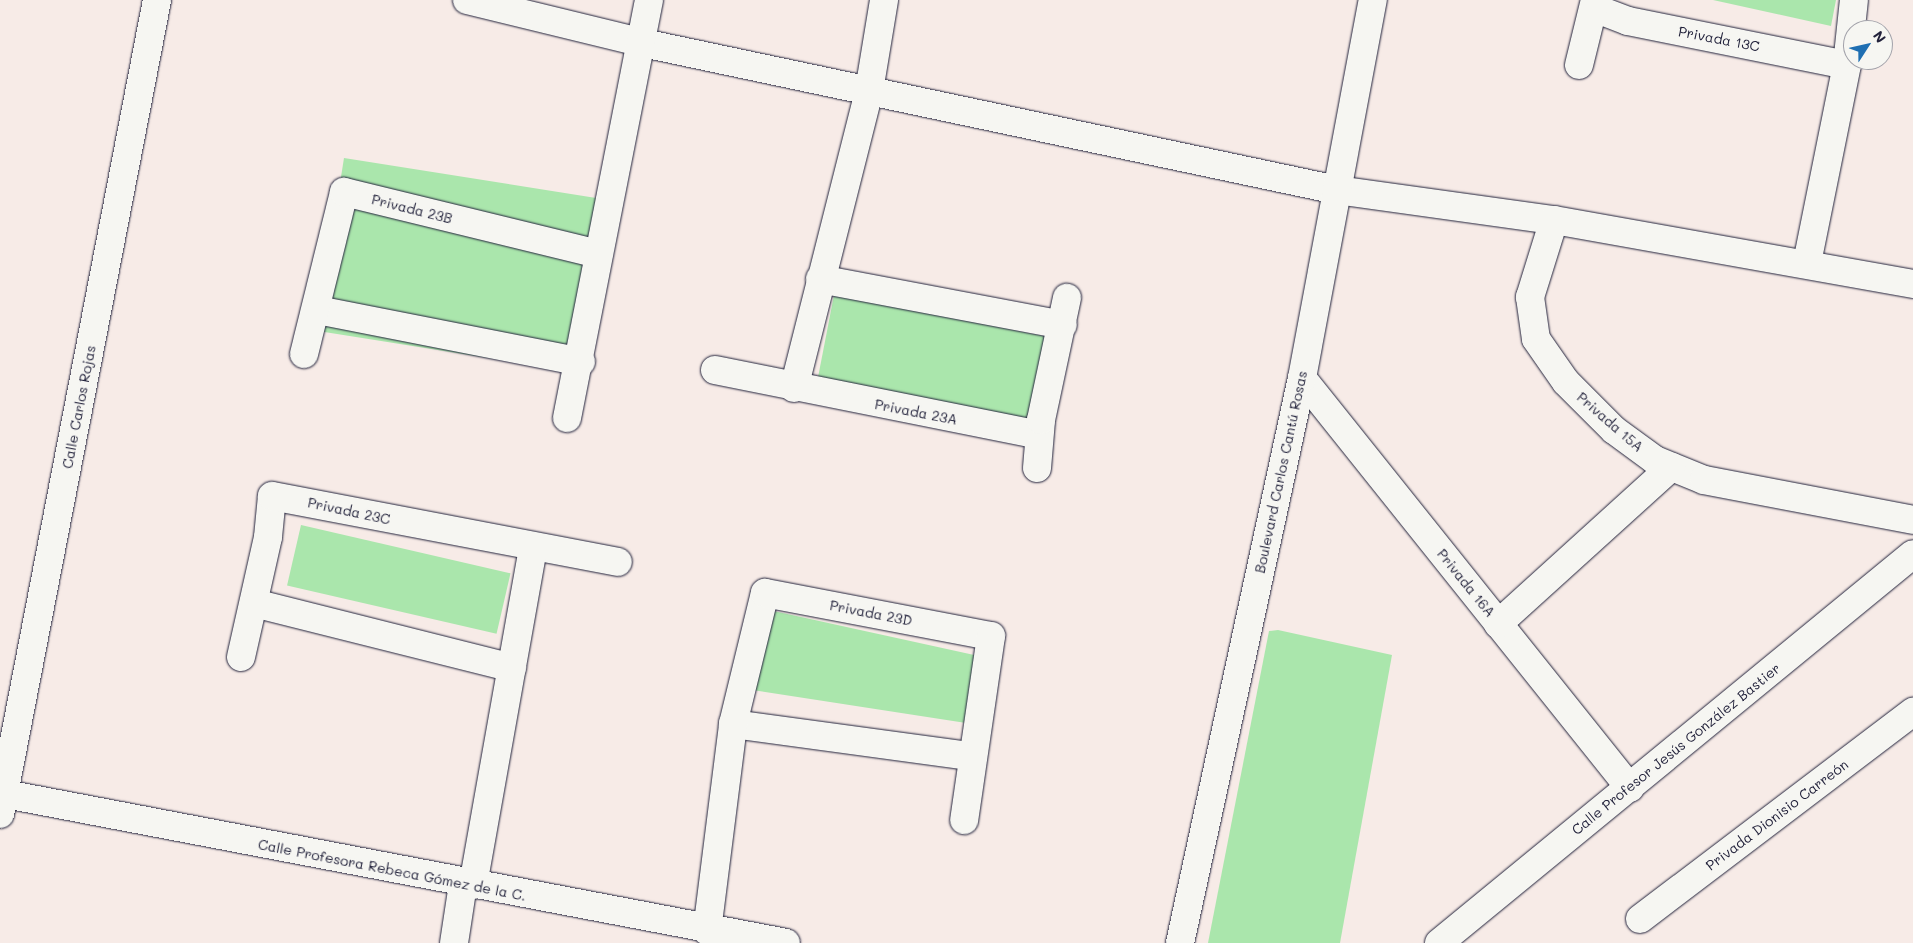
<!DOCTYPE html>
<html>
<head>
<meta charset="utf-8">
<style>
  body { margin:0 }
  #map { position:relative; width:1913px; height:943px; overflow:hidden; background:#f7ebe7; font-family:Mali,sans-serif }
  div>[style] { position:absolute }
  .green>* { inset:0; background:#aae6ac; transform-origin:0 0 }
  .roads { filter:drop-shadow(0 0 1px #22223b) drop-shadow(0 0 1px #22223b) }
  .minor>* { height:28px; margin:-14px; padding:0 14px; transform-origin:14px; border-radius:14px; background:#f6f6f2 }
  .tertiary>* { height:28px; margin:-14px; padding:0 14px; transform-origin:14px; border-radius:14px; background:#f6f6f2 }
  span { translate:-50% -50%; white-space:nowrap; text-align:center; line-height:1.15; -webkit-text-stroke:4px #f6f6f2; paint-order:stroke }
  .street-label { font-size:14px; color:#22223b }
  .north { position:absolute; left:1843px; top:20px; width:50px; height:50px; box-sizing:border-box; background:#f6f6f2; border:1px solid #a1a1a9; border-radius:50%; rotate:55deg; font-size:14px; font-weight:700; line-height:20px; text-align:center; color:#22223b }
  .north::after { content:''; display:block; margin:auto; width:18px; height:22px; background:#1f6fb2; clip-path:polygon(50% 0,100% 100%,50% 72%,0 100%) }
</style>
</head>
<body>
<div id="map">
  <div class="green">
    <i style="clip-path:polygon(1713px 0,1836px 0,1831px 26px)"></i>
    <i style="left:344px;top:158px;width:268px;height:175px;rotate:9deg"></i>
    <i style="left:834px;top:295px;width:225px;height:87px;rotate:11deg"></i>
    <i style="left:301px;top:525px;width:215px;height:62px;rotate:13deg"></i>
    <i style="clip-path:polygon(769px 610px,997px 660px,979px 725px,752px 690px)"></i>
    <i style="clip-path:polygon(1278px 630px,1392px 655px,1340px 943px,1208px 943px,1269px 631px)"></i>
  </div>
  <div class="roads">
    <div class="minor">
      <i style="left:467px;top:0;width:181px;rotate:13.7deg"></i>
      <i style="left:643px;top:43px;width:709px;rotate:11.96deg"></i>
      <i style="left:1337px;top:190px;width:219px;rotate:7.9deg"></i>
      <i style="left:1554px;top:220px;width:365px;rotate:10.1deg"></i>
      <i style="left:1594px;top:8px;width:36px;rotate:21deg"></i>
      <i style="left:1628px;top:21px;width:223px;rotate:11.4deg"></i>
      <i style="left:1579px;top:65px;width:67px;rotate:-76.2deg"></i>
      <i style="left:1554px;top:220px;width:81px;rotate:107.3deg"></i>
      <i style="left:1530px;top:297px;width:42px;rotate:81.9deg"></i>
      <i style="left:1536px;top:339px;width:52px;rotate:55.1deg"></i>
      <i style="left:1566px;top:382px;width:68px;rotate:45deg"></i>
      <i style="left:1614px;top:430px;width:51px;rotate:36.2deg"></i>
      <i style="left:1655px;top:460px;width:53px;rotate:22.2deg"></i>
      <i style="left:1704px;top:480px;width:213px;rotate:10.8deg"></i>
      <i style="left:1807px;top:263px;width:202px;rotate:-78.6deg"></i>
      <i style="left:1847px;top:65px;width:65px;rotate:-83.9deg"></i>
      <i style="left:820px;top:279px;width:247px;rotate:10.7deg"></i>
      <i style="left:317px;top:310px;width:269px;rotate:11.1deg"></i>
      <i style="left:304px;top:354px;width:167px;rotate:-76.1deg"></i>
      <i style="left:344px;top:192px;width:261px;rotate:13.7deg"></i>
      <i style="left:715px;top:370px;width:330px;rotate:11.3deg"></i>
      <i style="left:1302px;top:378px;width:525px;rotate:51.34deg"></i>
      <i style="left:794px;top:388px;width:306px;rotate:-75.8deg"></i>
      <i style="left:869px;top:91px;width:92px;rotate:-80.6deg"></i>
      <i style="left:567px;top:418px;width:426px;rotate:-78.9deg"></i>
      <i style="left:1037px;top:468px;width:48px;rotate:-85.2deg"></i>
      <i style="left:1041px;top:420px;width:125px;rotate:-78deg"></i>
      <i style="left:254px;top:603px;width:266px;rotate:14.1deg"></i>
      <i style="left:1498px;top:624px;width:234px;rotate:-42.2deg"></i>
      <i style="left:241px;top:657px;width:123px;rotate:-77.3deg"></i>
      <i style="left:268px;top:537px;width:41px;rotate:-84.4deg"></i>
      <i style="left:272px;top:496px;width:352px;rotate:10.8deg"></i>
      <i style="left:733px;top:724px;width:240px;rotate:7.7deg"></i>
      <i style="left:0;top:793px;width:800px;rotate:10.8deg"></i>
      <i style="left:0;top:814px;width:829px;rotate:-79.08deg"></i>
      <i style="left:473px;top:885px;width:341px;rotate:-79.9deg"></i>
      <i style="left:1640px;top:919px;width:343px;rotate:-37.2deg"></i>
      <i style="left:707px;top:931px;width:209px;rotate:-82.8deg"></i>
      <i style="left:733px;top:724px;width:135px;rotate:-76.3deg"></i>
      <i style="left:765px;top:593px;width:230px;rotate:10.8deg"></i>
      <i style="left:991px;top:636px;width:186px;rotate:98.3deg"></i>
      <i style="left:454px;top:943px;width:60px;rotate:-81.3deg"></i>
      <i style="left:1439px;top:943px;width:613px;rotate:-39.37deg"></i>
    </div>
    <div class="tertiary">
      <i style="left:1180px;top:943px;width:578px;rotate:-77.82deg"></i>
      <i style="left:1302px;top:378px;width:385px;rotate:-79.4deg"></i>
    </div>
  </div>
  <div class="street-label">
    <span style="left:1719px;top:39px;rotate:11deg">Privada 13C</span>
    <span style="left:412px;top:209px;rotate:14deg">Privada 23B</span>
    <span style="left:79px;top:407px;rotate:-79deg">Calle Carlos Rojas</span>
    <span style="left:916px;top:412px;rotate:11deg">Privada 23A</span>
    <span style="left:1610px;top:422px;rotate:41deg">Privada 15A</span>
    <span style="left:1281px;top:472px;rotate:-78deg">Boulevard Carlos Cantú Rosas</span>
    <span style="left:349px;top:511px;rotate:12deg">Privada 23C</span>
    <span style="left:1466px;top:583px;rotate:51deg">Privada 16A</span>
    <span style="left:871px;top:613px;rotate:11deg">Privada 23D</span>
    <span style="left:1676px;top:749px;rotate:-39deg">Calle Profesor Jesús González Bastier</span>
    <span style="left:1777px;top:815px;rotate:-37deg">Privada Dionisio Carreón</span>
    <span style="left:392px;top:870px;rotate:11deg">Calle Profesora Rebeca Gómez de la C.</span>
  </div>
  <div class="north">N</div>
</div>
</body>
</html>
